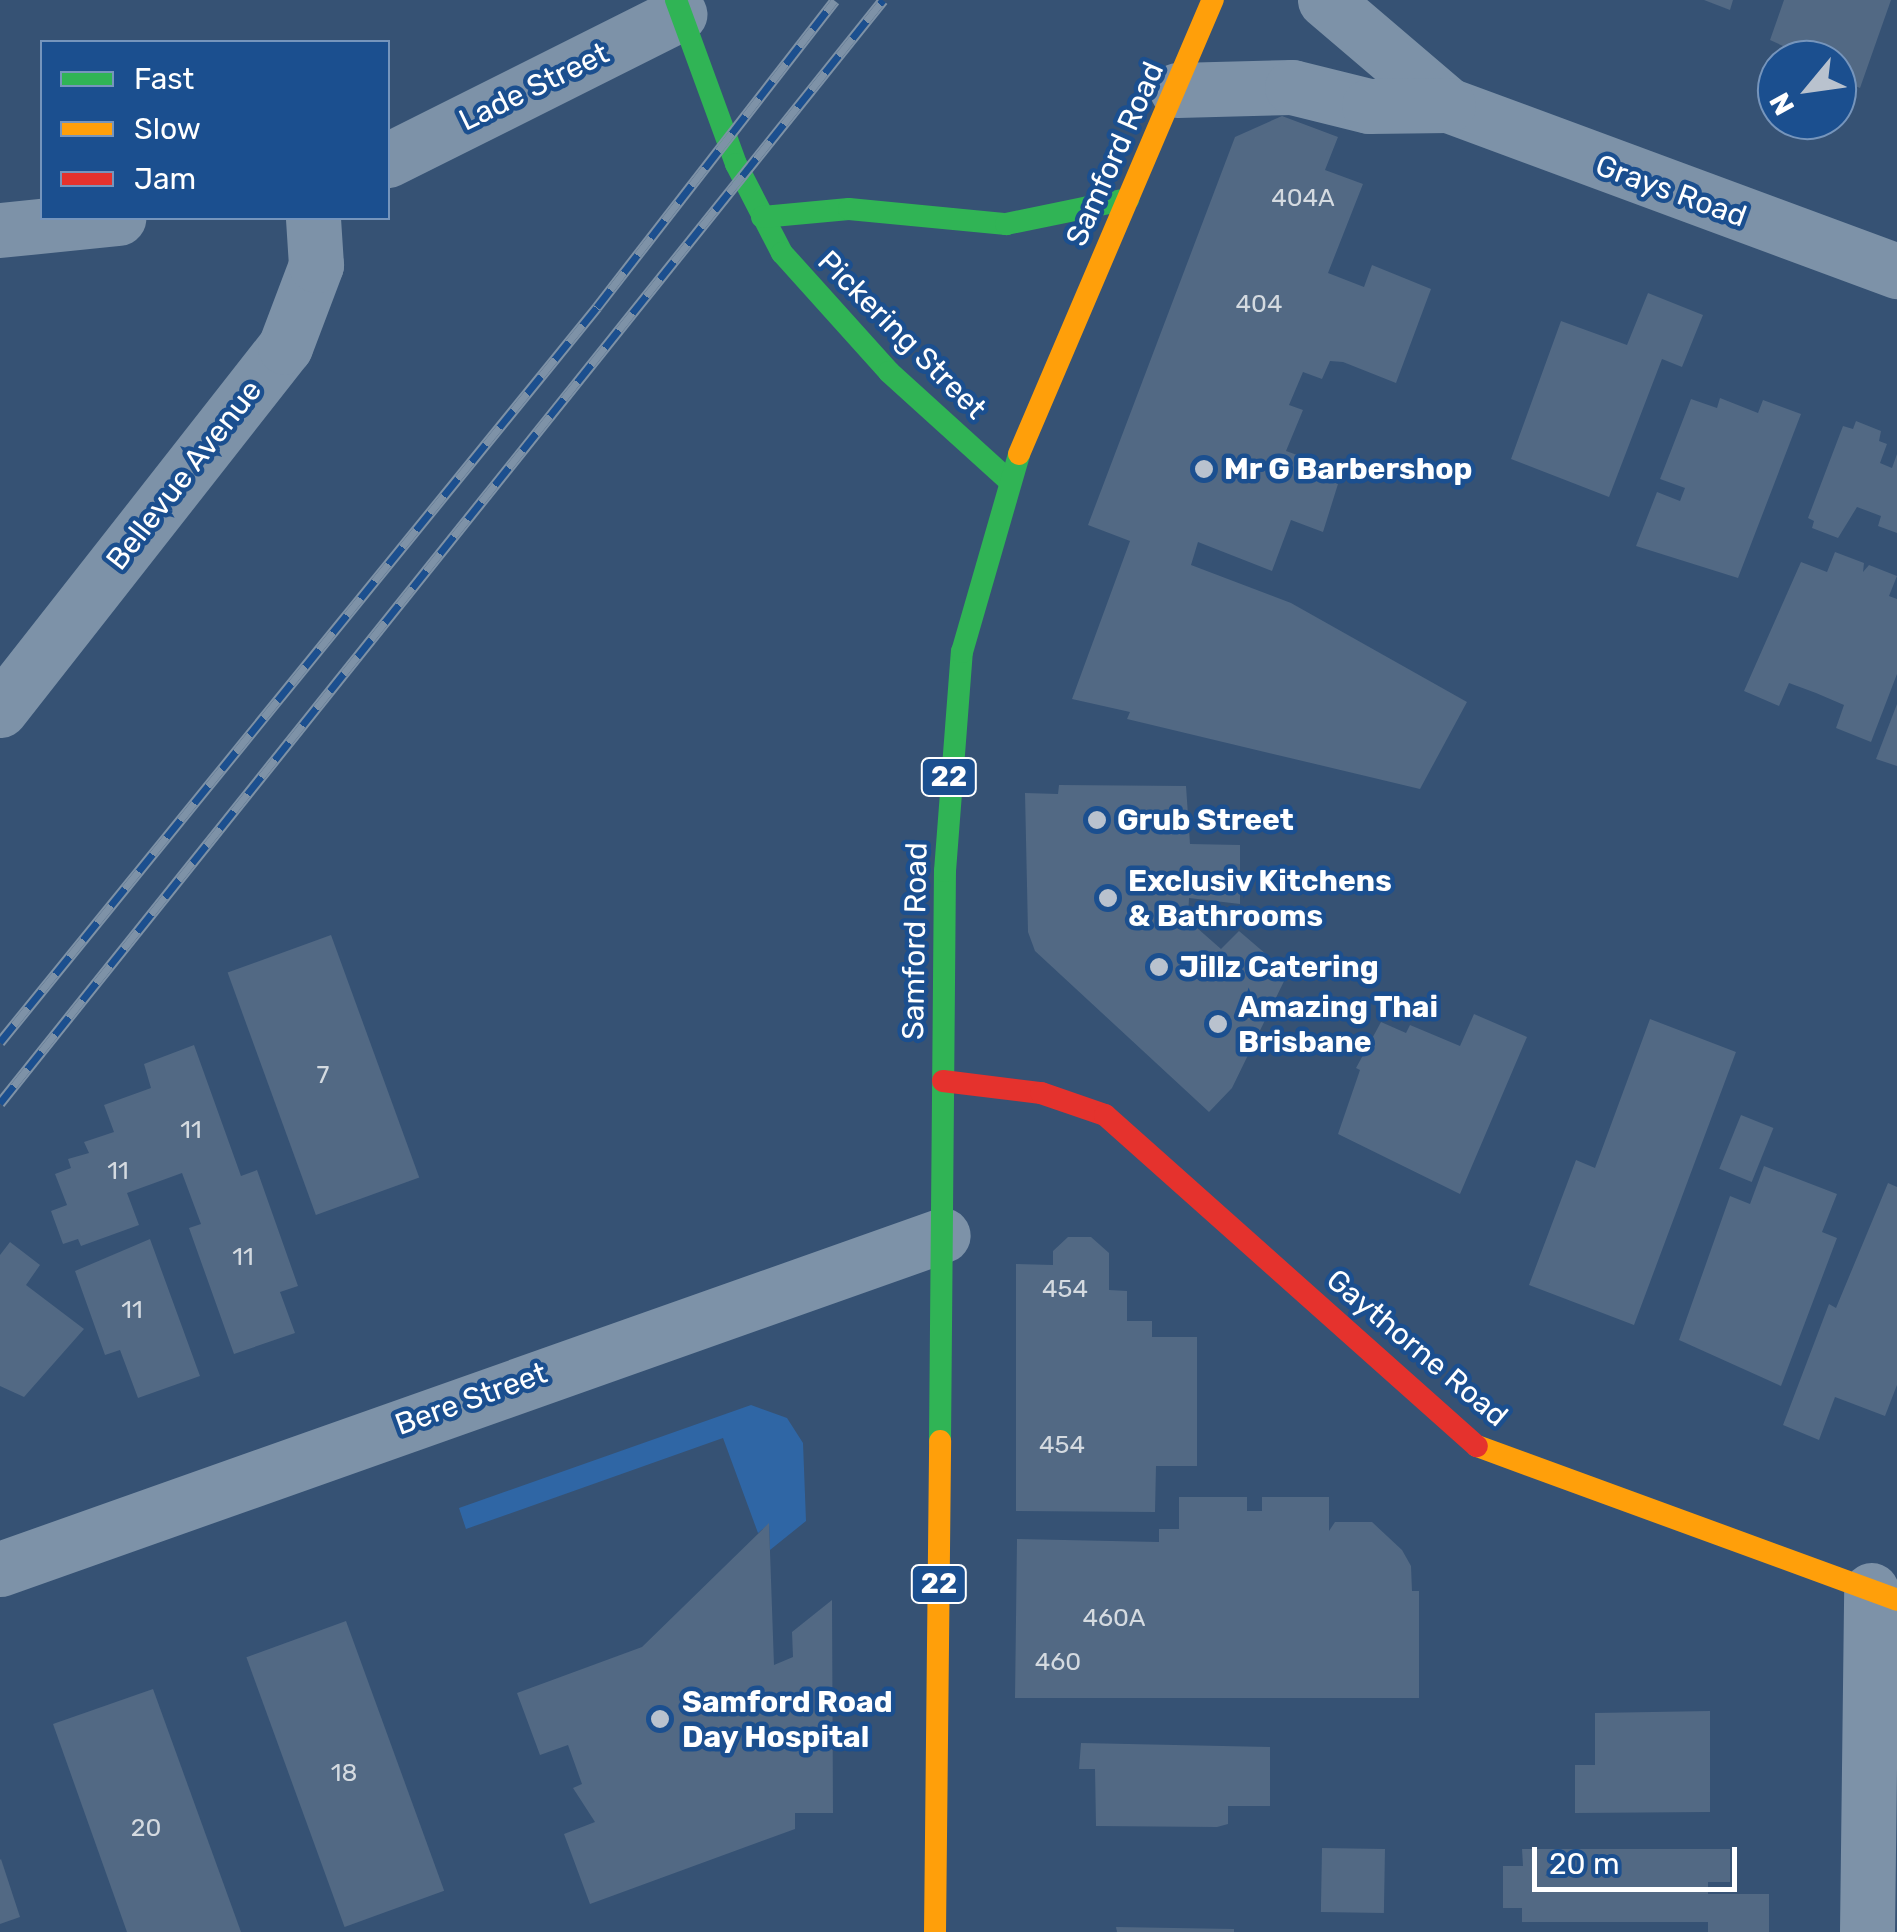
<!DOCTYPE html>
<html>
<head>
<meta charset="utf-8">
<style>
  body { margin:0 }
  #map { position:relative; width:1897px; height:1932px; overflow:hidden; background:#365274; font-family:Rubik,sans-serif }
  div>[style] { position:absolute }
  .green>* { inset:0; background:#2f66a5 }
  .building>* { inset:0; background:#526984; transform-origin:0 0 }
  .street>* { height:55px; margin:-27.5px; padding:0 27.5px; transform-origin:27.5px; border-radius:27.5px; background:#7d92a8 }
  .fast>* { height:22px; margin:-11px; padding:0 11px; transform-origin:11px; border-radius:11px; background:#30b455 }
  .slow>* { height:22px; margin:-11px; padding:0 11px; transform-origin:11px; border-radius:11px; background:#ff9f0a }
  .jam>* { height:22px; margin:-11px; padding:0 11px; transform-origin:11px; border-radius:11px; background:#e5322d }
  .rail>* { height:11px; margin-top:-5.5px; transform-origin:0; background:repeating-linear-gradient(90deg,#1b4f8f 0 22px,#7e92a7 0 44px); box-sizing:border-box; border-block:2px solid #7e92a7 }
  .dots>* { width:28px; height:28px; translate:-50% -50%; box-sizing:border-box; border:5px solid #1b4f8f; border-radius:50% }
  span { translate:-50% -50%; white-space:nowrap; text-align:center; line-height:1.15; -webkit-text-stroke:9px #1b4f8f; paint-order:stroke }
  .number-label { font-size:25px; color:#d4dae0 }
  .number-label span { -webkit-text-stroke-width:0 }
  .shield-label span { padding:2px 8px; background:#1b4f8f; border:2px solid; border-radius:8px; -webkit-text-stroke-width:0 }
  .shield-label { font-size:28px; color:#fff; font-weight:700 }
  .street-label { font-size:30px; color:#fff }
  .poi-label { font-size:30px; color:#fff; font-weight:700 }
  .left { translate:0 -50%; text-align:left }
  .legend { position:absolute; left:40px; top:40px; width:350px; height:180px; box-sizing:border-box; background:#1b4f8f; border:2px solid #7695bc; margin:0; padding:12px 18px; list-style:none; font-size:30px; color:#fff }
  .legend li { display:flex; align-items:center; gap:20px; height:50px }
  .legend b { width:50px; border:2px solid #7695bc }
  .north { position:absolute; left:1757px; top:40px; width:100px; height:100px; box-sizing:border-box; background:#1b4f8f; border:2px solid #7695bc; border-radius:50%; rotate:241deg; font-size:28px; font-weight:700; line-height:40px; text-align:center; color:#fff }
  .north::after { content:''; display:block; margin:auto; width:35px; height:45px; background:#b9c2ce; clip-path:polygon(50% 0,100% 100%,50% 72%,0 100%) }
  .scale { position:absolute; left:1532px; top:1847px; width:205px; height:45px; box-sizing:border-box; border:5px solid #fff; border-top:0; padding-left:12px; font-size:30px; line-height:35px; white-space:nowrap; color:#fff; -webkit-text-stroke:8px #1b4f8f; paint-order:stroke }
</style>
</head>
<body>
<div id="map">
  <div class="green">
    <i style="clip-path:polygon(751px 1405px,787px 1418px,803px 1443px,806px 1521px,770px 1550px,769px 1524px,758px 1533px,723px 1438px,466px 1529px,459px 1508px)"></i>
  </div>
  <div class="building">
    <i style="clip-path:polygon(1704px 0,1733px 0,1730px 10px)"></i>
    <i style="clip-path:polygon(1784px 0,1891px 0,1860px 88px,1837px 79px,1837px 60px,1814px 60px,1770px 40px)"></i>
    <i style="clip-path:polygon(1282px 116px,1338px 137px,1325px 170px,1363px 184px,1328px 273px,1364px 287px,1372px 265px,1431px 289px,1396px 383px,1343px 362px,1330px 361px,1322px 379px,1303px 372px,1289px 405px,1303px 410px,1286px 451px,1314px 461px,1310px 473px,1338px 484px,1323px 532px,1291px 520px,1272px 571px,1198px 542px,1191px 565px,1291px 603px,1467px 702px,1420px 789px,1127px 719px,1130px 712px,1072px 699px,1130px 541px,1088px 525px,1235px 137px)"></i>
    <i style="clip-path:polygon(1648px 293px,1703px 315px,1682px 367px,1662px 359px,1609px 497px,1511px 459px,1561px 321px,1627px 345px)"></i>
    <i style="clip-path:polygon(1720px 398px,1758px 413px,1763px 400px,1801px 414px,1738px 578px,1636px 546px,1657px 492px,1680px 501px,1685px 488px,1660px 479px,1691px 399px,1717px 408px)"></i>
    <i style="clip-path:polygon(1856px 421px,1881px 431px,1879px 441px,1887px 444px,1880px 463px,1892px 468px,1897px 454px,1897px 533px,1878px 526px,1881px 516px,1857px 507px,1838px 538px,1812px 528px,1814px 521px,1808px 518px,1843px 426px,1853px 429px)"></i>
    <i style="clip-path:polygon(1835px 552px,1864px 563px,1863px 572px,1869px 565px,1897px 576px,1889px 596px,1897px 599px,1897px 674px,1871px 742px,1836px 728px,1844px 705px,1816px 693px,1789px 683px,1779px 706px,1744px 691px,1801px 562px,1827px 572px)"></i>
    <i style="clip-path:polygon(1897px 704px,1897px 766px,1876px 759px)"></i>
    <i style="clip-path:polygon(1059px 785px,1186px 786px,1190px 844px,1240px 845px,1240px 904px,1189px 898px,1188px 920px,1221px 949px,1239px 931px,1288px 973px,1232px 1088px,1209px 1112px,1035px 951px,1028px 932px,1025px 793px,1058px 794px)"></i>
    <i style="left:331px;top:935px;width:258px;height:110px;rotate:70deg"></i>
    <i style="clip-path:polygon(1474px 1014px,1527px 1037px,1460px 1194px,1338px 1134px,1360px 1070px,1356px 1068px,1381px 1022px,1406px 1033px,1410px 1025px,1460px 1046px)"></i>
    <i style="clip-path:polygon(1650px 1019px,1736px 1052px,1634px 1325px,1529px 1285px,1576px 1160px,1595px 1168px)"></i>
    <i style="clip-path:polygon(194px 1045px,241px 1176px,257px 1170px,298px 1286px,280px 1292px,295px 1333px,234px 1354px,189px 1228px,201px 1224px,182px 1173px,127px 1193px,139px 1225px,81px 1246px,78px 1239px,63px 1244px,51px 1211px,67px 1205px,55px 1174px,71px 1168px,68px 1159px,89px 1153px,84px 1142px,114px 1132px,104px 1105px,151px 1088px,144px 1064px)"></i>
    <i style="left:1741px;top:1115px;width:35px;height:58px;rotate:22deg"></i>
    <i style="clip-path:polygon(1764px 1166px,1837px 1194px,1822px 1232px,1837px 1238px,1781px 1386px,1679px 1340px,1730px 1196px,1750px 1204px)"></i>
    <i style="clip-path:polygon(1888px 1183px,1897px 1187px,1897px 1385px,1885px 1416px,1835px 1397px,1819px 1440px,1783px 1425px,1829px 1304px,1836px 1308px)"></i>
    <i style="clip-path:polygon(1068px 1237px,1091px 1237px,1109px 1253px,1109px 1290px,1127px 1291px,1127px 1321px,1152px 1321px,1152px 1337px,1197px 1337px,1197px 1466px,1156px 1466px,1155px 1512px,1016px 1511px,1016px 1264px,1053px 1265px,1053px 1251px)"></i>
    <i style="clip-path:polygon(150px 1239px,200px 1376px,138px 1398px,120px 1350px,105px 1355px,75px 1271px)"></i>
    <i style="clip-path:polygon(10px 1242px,40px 1265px,26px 1285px,84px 1329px,24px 1397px,0 1386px,0 1255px)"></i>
    <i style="clip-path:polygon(1179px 1497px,1247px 1497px,1247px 1511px,1262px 1511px,1262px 1497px,1329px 1497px,1329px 1531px,1335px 1522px,1372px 1522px,1402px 1550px,1411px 1566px,1412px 1591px,1419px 1591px,1419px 1698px,1015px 1698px,1017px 1539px,1159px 1542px,1159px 1529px,1179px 1529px)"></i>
    <i style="clip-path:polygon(769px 1523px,774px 1665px,793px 1657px,792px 1632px,832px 1600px,833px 1813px,795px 1813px,795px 1829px,590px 1904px,564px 1834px,595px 1822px,573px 1788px,582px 1784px,568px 1745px,540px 1755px,517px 1693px,642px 1647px)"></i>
    <i style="left:346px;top:1621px;width:287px;height:106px;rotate:70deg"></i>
    <i style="clip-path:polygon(153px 1689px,241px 1932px,127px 1932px,53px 1724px)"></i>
    <i style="clip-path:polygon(1710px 1711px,1710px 1812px,1575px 1813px,1575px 1765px,1595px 1765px,1595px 1713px)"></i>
    <i style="clip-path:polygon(1081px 1743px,1270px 1747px,1270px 1806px,1228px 1806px,1228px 1824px,1217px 1827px,1096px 1826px,1095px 1769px,1079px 1769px)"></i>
    <i style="left:1322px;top:1848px;width:63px;height:64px;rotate:1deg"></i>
    <i style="clip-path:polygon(1522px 1849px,1730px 1849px,1730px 1882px,1708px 1882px,1708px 1894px,1769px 1894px,1769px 1932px,1708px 1932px,1708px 1922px,1522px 1922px,1522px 1908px,1503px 1908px,1503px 1866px,1523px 1866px)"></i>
    <i style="clip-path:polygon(1px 1859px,20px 1917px,0 1924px,0 1860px)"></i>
    <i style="clip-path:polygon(1116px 1927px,1234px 1929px,1234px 1932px,1117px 1932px)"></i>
  </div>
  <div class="street">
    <i style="left:1325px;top:0;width:162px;rotate:40.5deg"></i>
    <i style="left:1448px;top:105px;width:479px;rotate:20.3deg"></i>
    <i style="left:1177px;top:90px;width:115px;rotate:-1.5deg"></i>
    <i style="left:1292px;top:87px;width:79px;rotate:13.9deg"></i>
    <i style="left:1369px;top:106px;width:79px;rotate:-0.7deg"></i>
    <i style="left:388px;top:160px;width:326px;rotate:-26.6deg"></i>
    <i style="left:0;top:230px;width:119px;rotate:-5.8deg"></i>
    <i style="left:0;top:710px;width:462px;rotate:-51.9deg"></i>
    <i style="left:285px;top:347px;width:88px;rotate:-69.3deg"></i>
    <i style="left:316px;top:265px;width:47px;rotate:-93.7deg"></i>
    <i style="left:0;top:1569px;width:1000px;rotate:-19.5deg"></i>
    <i style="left:1867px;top:1932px;width:342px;rotate:-89.3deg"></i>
  </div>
  <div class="fast">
    <i style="left:676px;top:0;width:175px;rotate:69.9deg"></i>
    <i style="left:736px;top:164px;width:100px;rotate:62.7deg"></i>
    <i style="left:782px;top:253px;width:160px;rotate:48deg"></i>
    <i style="left:889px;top:372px;width:161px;rotate:42.2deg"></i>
    <i style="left:762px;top:217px;width:87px;rotate:-5.3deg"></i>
    <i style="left:849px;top:209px;width:158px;rotate:5.5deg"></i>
    <i style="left:1006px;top:224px;width:125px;rotate:-11.6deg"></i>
    <i style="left:940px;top:1441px;width:570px;rotate:-89.5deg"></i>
    <i style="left:945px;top:871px;width:220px;rotate:-85.6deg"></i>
    <i style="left:962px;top:652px;width:206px;rotate:-73.9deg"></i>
  </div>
  <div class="slow">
    <i style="left:1019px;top:454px;width:494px;rotate:-66.9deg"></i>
    <i style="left:1477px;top:1446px;width:447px;rotate:20.1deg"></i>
    <i style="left:935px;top:1932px;width:491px;rotate:-89.4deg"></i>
  </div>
  <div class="jam">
    <i style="left:943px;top:1081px;width:99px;rotate:7deg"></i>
    <i style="left:1041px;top:1093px;width:68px;rotate:19deg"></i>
    <i style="left:1105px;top:1115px;width:498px;rotate:41.7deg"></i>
  </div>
  <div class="rail">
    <i style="left:0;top:1042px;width:947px;rotate:-50.91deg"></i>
    <i style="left:597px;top:307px;width:388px;rotate:-52.2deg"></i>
    <i style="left:0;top:1103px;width:1413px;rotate:-51.32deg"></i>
  </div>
  <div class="dots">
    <i style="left:1204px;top:469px;background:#b9c2ce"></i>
    <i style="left:1097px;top:820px;background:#b9c2ce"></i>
    <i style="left:1108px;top:898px;background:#b9c2ce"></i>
    <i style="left:1159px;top:967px;background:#b9c2ce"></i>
    <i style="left:1218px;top:1024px;background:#b9c2ce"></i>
    <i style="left:660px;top:1719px;background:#b9c2ce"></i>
  </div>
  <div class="number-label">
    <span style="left:1303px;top:198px">404A</span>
    <span style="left:1259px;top:304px">404</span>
    <span style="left:323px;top:1075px">7</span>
    <span style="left:191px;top:1130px">11</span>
    <span style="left:118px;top:1171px">11</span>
    <span style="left:243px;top:1257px">11</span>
    <span style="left:1065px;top:1289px">454</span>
    <span style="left:132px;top:1310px">11</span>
    <span style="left:1062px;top:1445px">454</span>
    <span style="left:1114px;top:1618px">460A</span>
    <span style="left:1058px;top:1662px">460</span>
    <span style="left:344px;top:1773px">18</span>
    <span style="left:146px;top:1828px">20</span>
  </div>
  <div class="shield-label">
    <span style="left:949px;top:777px">22</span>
    <span style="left:939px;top:1584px">22</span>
  </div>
  <div class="street-label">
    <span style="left:534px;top:87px;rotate:-26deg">Lade Street</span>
    <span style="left:1115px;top:154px;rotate:-66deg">Samford Road</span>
    <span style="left:1671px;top:191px;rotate:20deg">Grays Road</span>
    <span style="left:902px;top:335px;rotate:45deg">Pickering Street</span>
    <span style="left:184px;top:475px;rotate:-52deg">Bellevue Avenue</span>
    <span style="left:915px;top:941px;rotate:-89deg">Samford Road</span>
    <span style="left:1417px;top:1348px;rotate:40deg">Gaythorne Road</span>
    <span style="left:471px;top:1399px;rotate:-20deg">Bere Street</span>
  </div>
  <div class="poi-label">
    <span class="left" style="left:1224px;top:469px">Mr G Barbershop</span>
    <span class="left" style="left:1117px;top:820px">Grub Street</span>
    <span class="left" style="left:1128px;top:898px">Exclusiv Kitchens<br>&amp; Bathrooms</span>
    <span class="left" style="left:1179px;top:967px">Jillz Catering</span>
    <span class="left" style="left:1238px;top:1024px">Amazing Thai<br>Brisbane</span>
    <span class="left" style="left:682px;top:1719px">Samford Road<br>Day Hospital</span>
  </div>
  <ul class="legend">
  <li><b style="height:12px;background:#30b455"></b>Fast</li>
  <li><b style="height:12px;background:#ff9f0a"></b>Slow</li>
  <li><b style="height:12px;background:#e5322d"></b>Jam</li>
  </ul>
  <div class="north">N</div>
  <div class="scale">20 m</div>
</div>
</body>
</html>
